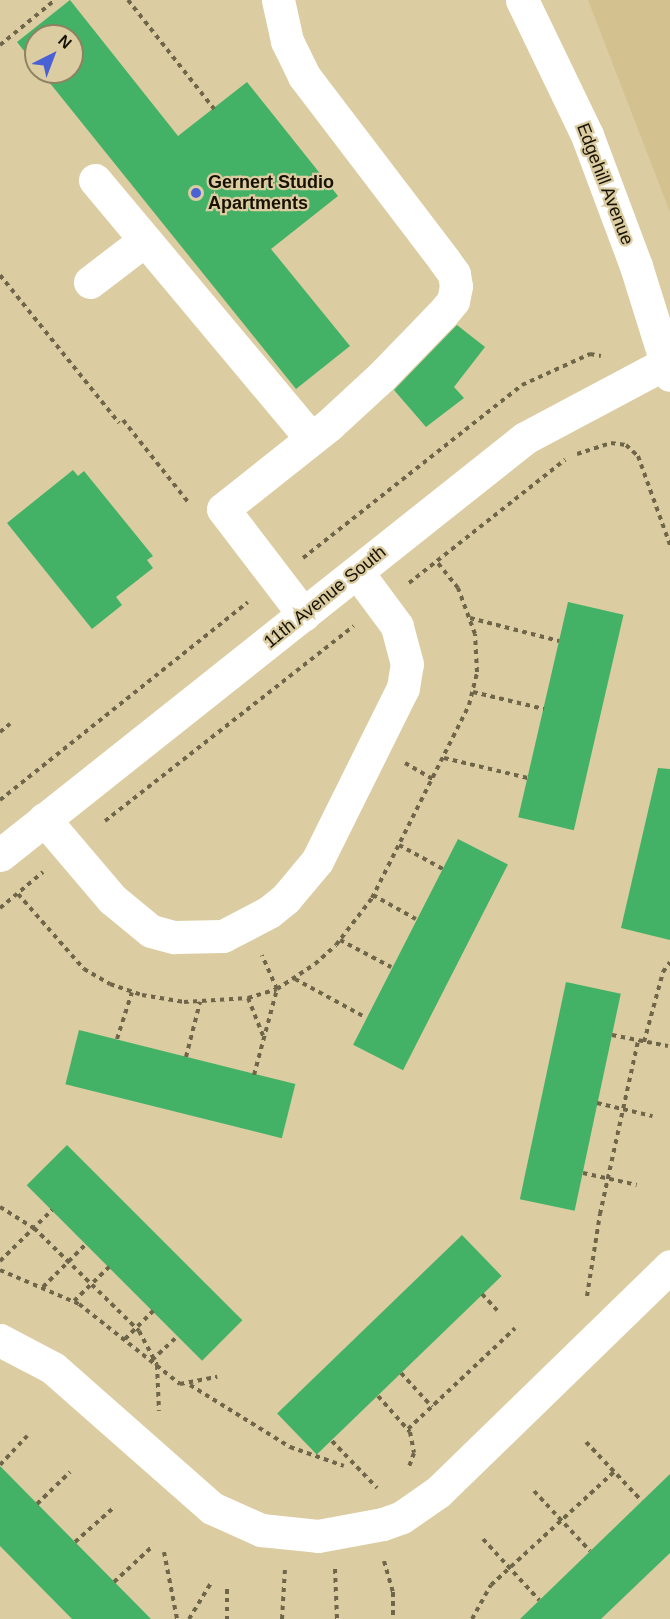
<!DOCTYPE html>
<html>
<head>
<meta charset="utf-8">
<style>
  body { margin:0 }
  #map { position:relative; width:670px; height:1619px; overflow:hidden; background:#dbcca1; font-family:Helvetica,sans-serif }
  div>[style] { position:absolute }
  .built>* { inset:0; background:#d3c18f }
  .building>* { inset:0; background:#43b266; transform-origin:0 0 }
  .path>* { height:4px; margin-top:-2px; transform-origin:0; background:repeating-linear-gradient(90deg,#6f664a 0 4.5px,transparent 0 9px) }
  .minor>* { height:33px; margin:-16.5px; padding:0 16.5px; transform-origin:16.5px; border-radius:16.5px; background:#fff }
  .dots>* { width:16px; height:16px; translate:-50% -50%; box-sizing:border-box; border:3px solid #dbcca1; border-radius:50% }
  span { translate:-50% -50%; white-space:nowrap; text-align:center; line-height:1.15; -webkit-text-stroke:4.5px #dbcca1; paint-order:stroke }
  .poi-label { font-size:18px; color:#171203; font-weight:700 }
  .left { translate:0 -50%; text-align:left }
  .street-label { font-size:18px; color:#171203 }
  .north { position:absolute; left:24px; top:24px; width:60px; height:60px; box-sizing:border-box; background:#dbcca1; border:2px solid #8d8262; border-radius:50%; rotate:42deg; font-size:16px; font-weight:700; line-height:24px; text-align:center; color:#171203 }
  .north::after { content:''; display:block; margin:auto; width:21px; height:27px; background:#4961d5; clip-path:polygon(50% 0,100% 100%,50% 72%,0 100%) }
</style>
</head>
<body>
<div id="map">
  <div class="built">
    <i style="clip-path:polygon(588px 0,670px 0,670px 212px)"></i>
  </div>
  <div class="building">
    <i style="clip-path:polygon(70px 0,178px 136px,247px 82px,338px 196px,271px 249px,350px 346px,296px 389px,41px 72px,72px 72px,72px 36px,36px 36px,36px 66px,17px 42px)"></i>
    <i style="clip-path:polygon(457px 325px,485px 347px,454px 387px,464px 398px,426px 427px,394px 390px)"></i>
    <i style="clip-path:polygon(73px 470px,78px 476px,84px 471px,153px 556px,147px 560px,153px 568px,116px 597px,122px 605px,92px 629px,7px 523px)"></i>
    <i style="left:568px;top:602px;width:57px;height:221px;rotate:13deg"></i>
    <i style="clip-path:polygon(658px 768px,670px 769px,670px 940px,621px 928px)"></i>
    <i style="left:458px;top:839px;width:56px;height:231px;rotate:27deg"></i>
    <i style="left:566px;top:982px;width:56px;height:222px;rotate:12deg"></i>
    <i style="left:79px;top:1030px;width:223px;height:56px;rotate:14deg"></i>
    <i style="left:67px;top:1145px;width:248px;height:57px;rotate:45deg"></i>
    <i style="left:462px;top:1235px;width:57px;height:257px;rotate:46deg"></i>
    <i style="clip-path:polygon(0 1466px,75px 1542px,151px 1619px,72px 1619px,0 1546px)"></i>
    <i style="clip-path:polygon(670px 1474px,670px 1553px,601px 1619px,520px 1619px)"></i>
  </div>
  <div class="path">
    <i style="left:128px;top:0;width:139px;rotate:51.7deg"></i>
    <i style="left:0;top:45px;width:71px;rotate:-39.3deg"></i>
    <i style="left:0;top:275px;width:190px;rotate:51.2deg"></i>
    <i style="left:123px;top:420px;width:105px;rotate:51.6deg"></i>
    <i style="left:577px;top:454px;width:36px;rotate:-18deg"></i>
    <i style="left:611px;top:443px;width:15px;rotate:8deg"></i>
    <i style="left:626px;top:445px;width:16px;rotate:43deg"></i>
    <i style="left:638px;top:456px;width:95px;rotate:70.2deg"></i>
    <i style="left:303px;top:558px;width:279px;rotate:-38.3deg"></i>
    <i style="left:522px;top:385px;width:75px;rotate:-24.5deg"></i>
    <i style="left:590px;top:354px;width:11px;rotate:10deg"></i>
    <i style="left:409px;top:583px;width:199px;rotate:-38.3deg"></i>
    <i style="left:470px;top:618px;width:92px;rotate:14.5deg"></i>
    <i style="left:473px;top:692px;width:73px;rotate:13.5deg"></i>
    <i style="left:0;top:732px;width:13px;rotate:-39deg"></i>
    <i style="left:444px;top:758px;width:86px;rotate:13.4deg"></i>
    <i style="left:405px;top:763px;width:32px;rotate:30deg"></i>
    <i style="left:0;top:800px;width:317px;rotate:-38.6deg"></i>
    <i style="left:105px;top:821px;width:316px;rotate:-38.1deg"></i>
    <i style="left:399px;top:845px;width:50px;rotate:28.6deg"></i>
    <i style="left:18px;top:894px;width:100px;rotate:48.7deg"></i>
    <i style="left:84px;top:969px;width:30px;rotate:30deg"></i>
    <i style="left:110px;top:984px;width:34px;rotate:19deg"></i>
    <i style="left:142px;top:995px;width:43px;rotate:9.5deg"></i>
    <i style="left:184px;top:1002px;width:64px;rotate:-3.6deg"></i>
    <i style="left:248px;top:998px;width:30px;rotate:-17deg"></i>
    <i style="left:277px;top:989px;width:45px;rotate:-33.3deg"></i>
    <i style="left:315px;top:964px;width:28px;rotate:-42deg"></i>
    <i style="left:336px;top:945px;width:59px;rotate:-52.5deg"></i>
    <i style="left:372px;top:898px;width:216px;rotate:-63.3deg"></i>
    <i style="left:469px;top:705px;width:34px;rotate:-76deg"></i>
    <i style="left:477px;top:672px;width:38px;rotate:-93deg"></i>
    <i style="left:475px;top:634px;width:49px;rotate:-110.3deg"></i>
    <i style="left:458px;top:588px;width:35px;rotate:-129deg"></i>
    <i style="left:373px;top:895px;width:49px;rotate:29.2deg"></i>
    <i style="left:0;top:908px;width:56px;rotate:-39.9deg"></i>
    <i style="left:340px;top:940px;width:58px;rotate:27.9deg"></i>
    <i style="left:295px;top:979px;width:80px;rotate:28.5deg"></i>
    <i style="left:248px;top:998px;width:43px;rotate:68.2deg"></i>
    <i style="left:612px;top:1035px;width:57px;rotate:11.1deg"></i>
    <i style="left:117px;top:1039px;width:49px;rotate:-72.3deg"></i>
    <i style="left:644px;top:1042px;width:73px;rotate:-74.8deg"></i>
    <i style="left:663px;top:972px;width:12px;rotate:-55deg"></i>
    <i style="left:186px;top:1057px;width:57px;rotate:-75.7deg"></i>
    <i style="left:254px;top:1075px;width:89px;rotate:-75deg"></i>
    <i style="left:277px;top:989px;width:37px;rotate:-114deg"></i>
    <i style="left:597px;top:1103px;width:57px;rotate:13.3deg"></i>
    <i style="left:583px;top:1173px;width:55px;rotate:12.5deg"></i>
    <i style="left:0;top:1207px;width:40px;rotate:32deg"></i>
    <i style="left:34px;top:1228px;width:147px;rotate:44.4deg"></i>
    <i style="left:139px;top:1331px;width:38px;rotate:62deg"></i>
    <i style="left:157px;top:1365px;width:46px;rotate:87.5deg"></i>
    <i style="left:0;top:1261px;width:73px;rotate:-44.4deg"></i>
    <i style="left:0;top:1270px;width:86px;rotate:23.3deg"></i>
    <i style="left:79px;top:1304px;width:129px;rotate:38.4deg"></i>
    <i style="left:180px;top:1384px;width:38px;rotate:-11deg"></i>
    <i style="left:43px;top:1287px;width:61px;rotate:-45deg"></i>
    <i style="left:482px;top:1294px;width:25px;rotate:47deg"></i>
    <i style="left:587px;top:1296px;width:83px;rotate:-81deg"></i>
    <i style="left:600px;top:1214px;width:177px;rotate:-77.6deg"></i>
    <i style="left:74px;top:1301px;width:49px;rotate:-44.2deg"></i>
    <i style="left:125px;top:1339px;width:40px;rotate:-45deg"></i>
    <i style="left:152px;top:1360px;width:35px;rotate:-43deg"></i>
    <i style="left:401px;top:1373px;width:46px;rotate:47.6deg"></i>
    <i style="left:190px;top:1385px;width:118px;rotate:31.8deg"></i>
    <i style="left:290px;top:1447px;width:57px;rotate:19.4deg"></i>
    <i style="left:378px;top:1396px;width:48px;rotate:48.4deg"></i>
    <i style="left:410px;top:1432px;width:21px;rotate:79deg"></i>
    <i style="left:414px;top:1453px;width:15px;rotate:110deg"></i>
    <i style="left:408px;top:1429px;width:147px;rotate:-43.3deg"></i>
    <i style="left:332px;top:1441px;width:65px;rotate:46.2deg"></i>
    <i style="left:586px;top:1442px;width:81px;rotate:46.5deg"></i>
    <i style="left:0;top:1465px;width:40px;rotate:-47deg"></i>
    <i style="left:534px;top:1491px;width:82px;rotate:47deg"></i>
    <i style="left:37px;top:1504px;width:46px;rotate:-44.1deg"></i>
    <i style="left:483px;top:1539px;width:83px;rotate:47.4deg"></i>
    <i style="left:75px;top:1542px;width:50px;rotate:-41.7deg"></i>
    <i style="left:164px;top:1552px;width:68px;rotate:79deg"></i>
    <i style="left:384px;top:1561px;width:32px;rotate:74deg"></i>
    <i style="left:393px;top:1592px;width:27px;rotate:90deg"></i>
    <i style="left:335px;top:1569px;width:50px;rotate:87.7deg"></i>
    <i style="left:114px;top:1582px;width:54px;rotate:-42.8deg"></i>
    <i style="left:227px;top:1589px;width:30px;rotate:90deg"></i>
    <i style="left:189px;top:1619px;width:42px;rotate:-58.6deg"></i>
    <i style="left:282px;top:1619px;width:50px;rotate:-86.6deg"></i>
    <i style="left:472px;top:1619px;width:39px;rotate:-61deg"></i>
    <i style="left:491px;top:1585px;width:167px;rotate:-42.6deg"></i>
  </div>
  <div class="minor">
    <i style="left:278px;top:0;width:42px;rotate:77.6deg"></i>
    <i style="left:287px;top:41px;width:39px;rotate:64deg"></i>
    <i style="left:304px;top:76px;width:231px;rotate:52.7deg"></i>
    <i style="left:444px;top:260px;width:17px;rotate:54deg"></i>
    <i style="left:454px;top:274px;width:12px;rotate:81deg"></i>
    <i style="left:456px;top:286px;width:15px;rotate:101deg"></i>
    <i style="left:453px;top:301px;width:17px;rotate:130deg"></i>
    <i style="left:442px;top:314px;width:88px;rotate:134.1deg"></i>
    <i style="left:381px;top:377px;width:71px;rotate:137.3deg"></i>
    <i style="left:329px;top:425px;width:135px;rotate:141.6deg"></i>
    <i style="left:223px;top:509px;width:133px;rotate:52.6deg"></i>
    <i style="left:522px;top:0;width:150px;rotate:64.3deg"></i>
    <i style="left:587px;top:135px;width:140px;rotate:69.5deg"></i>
    <i style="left:636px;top:266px;width:114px;rotate:72.7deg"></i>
    <i style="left:95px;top:180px;width:336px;rotate:50.1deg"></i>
    <i style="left:90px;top:282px;width:69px;rotate:-37.4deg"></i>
    <i style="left:44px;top:819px;width:105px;rotate:49.6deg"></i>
    <i style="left:112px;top:899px;width:50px;rotate:39.4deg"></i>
    <i style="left:151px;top:931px;width:24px;rotate:15deg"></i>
    <i style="left:174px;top:937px;width:49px;rotate:-1.2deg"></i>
    <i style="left:223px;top:936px;width:52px;rotate:-27.6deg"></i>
    <i style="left:269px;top:912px;width:22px;rotate:-39deg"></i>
    <i style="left:286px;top:898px;width:48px;rotate:-50deg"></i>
    <i style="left:317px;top:861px;width:193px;rotate:-63.6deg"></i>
    <i style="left:403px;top:688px;width:24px;rotate:-81deg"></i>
    <i style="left:407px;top:664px;width:39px;rotate:-105deg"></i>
    <i style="left:397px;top:626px;width:67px;rotate:-126.5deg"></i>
    <i style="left:0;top:855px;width:670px;rotate:-38.46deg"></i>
    <i style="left:525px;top:438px;width:164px;rotate:-28deg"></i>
    <i style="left:0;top:1340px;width:60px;rotate:27.8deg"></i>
    <i style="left:53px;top:1368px;width:212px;rotate:41.4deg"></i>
    <i style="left:212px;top:1508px;width:54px;rotate:24.2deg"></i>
    <i style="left:261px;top:1530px;width:57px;rotate:6deg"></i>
    <i style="left:318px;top:1536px;width:66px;rotate:-10.5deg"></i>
    <i style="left:383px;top:1524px;width:20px;rotate:-20deg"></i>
    <i style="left:402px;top:1517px;width:44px;rotate:-34.8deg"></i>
    <i style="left:438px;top:1492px;width:324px;rotate:-44.2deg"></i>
  </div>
  <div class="dots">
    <i style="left:196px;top:193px;background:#4961d5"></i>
  </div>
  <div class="poi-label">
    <span class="left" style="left:208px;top:193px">Gernert Studio<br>Apartments</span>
  </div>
  <div class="street-label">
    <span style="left:605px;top:184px;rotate:69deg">Edgehill Avenue</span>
    <span style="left:325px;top:597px;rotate:-39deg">11th Avenue South</span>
  </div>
  <div class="north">N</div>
</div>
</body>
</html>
